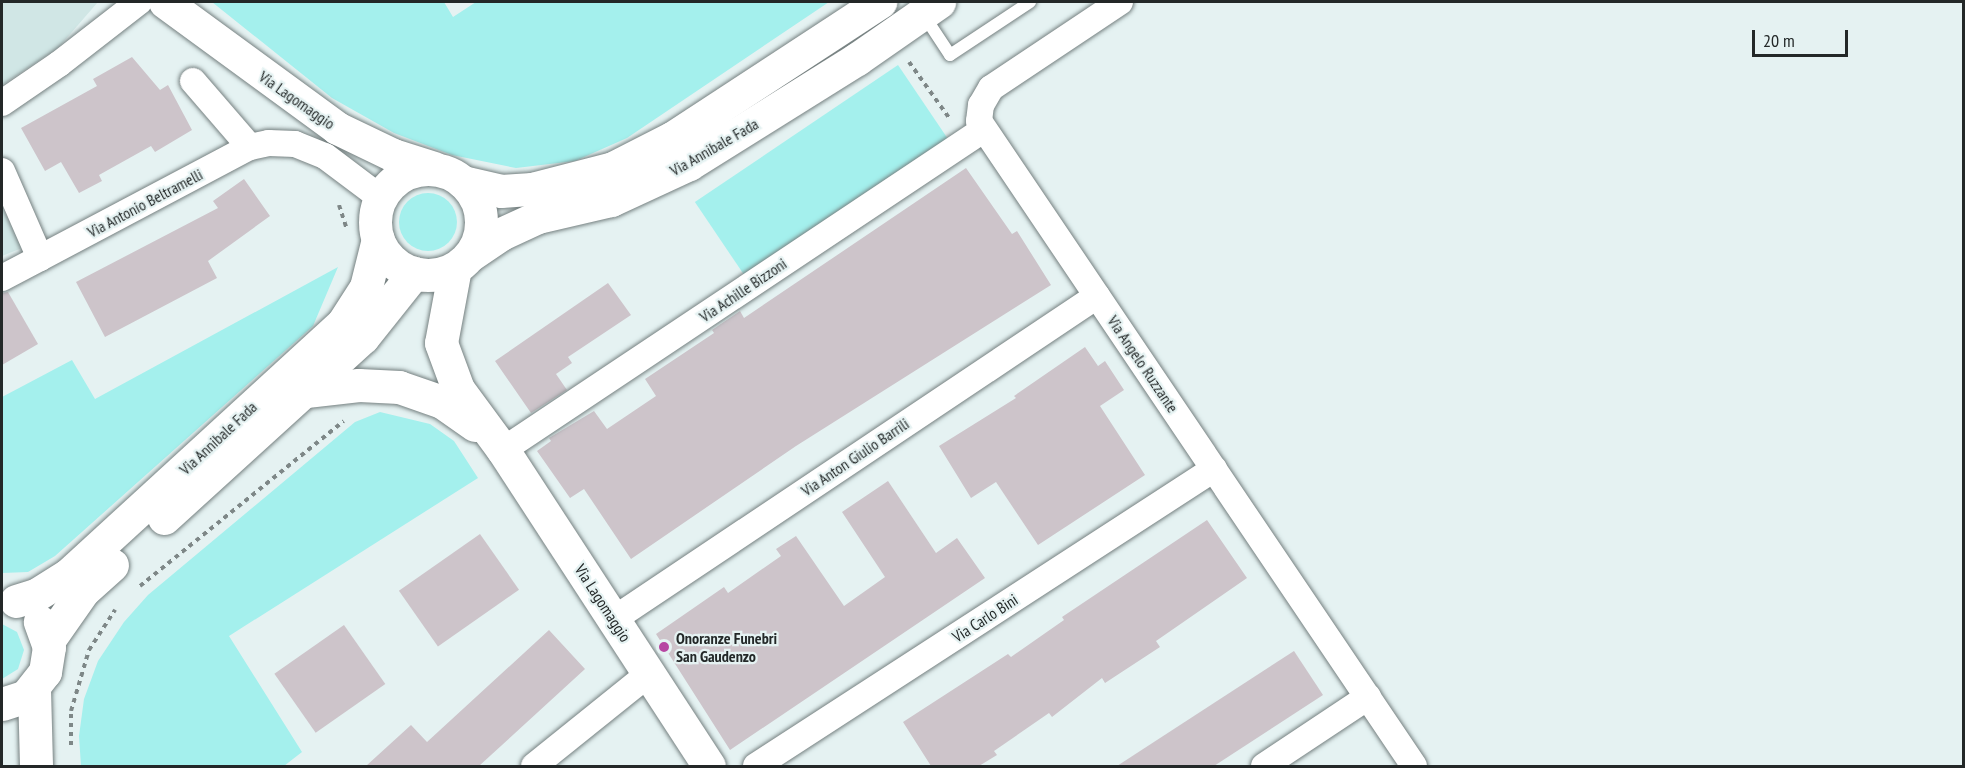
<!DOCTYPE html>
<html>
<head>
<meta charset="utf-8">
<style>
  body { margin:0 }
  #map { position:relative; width:1965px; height:768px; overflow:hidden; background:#e5f2f2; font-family:"PT Sans Narrow",sans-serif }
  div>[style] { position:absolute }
  .built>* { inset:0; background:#d0e6e5 }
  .green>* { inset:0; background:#a4f0ed; transform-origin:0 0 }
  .round { border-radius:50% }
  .building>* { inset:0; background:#cdc4ca; transform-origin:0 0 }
  .path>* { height:4px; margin-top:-2px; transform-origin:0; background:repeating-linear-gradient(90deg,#7e8787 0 4.5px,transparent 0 9px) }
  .roads { filter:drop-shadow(0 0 2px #758080) drop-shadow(0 0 2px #758080) }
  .lane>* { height:12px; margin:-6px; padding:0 6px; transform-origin:6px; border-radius:6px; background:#fff }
  .street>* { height:26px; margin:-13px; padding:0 13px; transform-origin:13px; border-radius:13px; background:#fff }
  .secondary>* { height:33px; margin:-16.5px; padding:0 16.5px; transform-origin:16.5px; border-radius:16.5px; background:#fff }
  .secondary>.ring { margin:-16.5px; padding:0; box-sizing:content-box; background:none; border:33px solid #fff; border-radius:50% }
  .dots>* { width:16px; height:16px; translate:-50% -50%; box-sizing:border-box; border:3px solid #e5f2f2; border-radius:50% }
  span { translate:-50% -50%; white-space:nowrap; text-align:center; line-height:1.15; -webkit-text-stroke:4.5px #e5f2f2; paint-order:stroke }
  .street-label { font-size:16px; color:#232828 }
  .poi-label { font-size:16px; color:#232828; font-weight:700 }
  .left { translate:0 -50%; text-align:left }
  .frame { position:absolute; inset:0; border:3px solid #232828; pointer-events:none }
  .scale { position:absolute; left:1752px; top:30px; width:96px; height:27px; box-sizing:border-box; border:3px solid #232828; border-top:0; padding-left:8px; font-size:18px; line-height:21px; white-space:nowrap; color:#232828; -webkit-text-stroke:4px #e5f2f2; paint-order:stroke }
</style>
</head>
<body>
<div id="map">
  <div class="built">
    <i style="clip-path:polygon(2px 2px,98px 2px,58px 48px,2px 85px)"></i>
    <i style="clip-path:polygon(2px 207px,22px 248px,2px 256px)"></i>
  </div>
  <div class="green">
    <i style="clip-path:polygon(212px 2px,444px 2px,453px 17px,476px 2px,829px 2px,627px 138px,575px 161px,516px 168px,452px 155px,394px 133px,332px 98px)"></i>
    <i style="left:898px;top:65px;width:90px;height:245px;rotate:56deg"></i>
    <i class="round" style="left:399px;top:193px;width:58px;height:58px"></i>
    <i style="clip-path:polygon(338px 267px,313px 326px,55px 556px,28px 572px,2px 573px,2px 397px,72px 360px,95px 399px)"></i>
    <i style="clip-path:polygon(380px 412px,430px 424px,454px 441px,478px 478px,229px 636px,302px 752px,284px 766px,81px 766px,79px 736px,84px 699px,98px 661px,124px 622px,148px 595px,355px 422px)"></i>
    <i style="clip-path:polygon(2px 624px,17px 632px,24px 650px,18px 669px,2px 679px)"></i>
  </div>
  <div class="building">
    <i style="clip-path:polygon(132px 57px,160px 90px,168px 85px,192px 130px,155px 152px,151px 146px,99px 175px,102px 181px,79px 193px,61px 162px,45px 171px,21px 128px,97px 86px,93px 79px)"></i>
    <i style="clip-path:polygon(966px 168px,1012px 234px,1017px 231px,1051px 285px,796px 446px,631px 559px,584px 489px,570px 498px,537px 451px,551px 441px,549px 438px,594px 411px,607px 429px,656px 396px,645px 379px,714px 333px,712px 330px,740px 311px,744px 318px)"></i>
    <i style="clip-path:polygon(244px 179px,270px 216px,208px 261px,217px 278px,105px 337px,76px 282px,218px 208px,213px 201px)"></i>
    <i style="clip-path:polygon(608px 283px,631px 315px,568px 357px,572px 363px,556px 374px,567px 390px,531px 413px,495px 361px)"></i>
    <i style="clip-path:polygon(8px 292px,38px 344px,2px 365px,2px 293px)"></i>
    <i style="clip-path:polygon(1085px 347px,1098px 366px,1105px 361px,1124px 390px,1100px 406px,1145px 475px,1038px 545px,996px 482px,971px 498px,939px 446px,1016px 398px,1014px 396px)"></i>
    <i style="clip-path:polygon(888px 481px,936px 553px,957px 538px,985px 578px,730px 750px,656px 634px,724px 587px,728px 593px,781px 556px,776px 549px,796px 536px,844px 606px,885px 577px,842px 512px)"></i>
    <i style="clip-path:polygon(1207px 520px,1247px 578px,1156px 641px,1160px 647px,1105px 683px,1102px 678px,1052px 717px,1049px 713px,994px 751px,997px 755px,979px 766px,931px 766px,903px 722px,1008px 654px,1011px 657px,1064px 620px,1062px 617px)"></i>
    <i style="left:480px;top:534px;width:68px;height:99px;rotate:55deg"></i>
    <i style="left:344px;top:625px;width:72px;height:85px;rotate:55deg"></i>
    <i style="clip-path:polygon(549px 630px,585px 669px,479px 766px,366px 766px,411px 725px,427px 742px)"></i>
    <i style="clip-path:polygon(1294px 651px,1323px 695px,1214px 766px,1117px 766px)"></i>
  </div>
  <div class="path">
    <i style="left:909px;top:62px;width:70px;rotate:54.3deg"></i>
    <i style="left:339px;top:205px;width:25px;rotate:72deg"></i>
    <i style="left:140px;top:586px;width:262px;rotate:-39deg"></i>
    <i style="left:71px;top:745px;width:34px;rotate:-90deg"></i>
    <i style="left:71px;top:711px;width:64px;rotate:-73.6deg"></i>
    <i style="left:89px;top:650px;width:48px;rotate:-57deg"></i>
  </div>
  <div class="roads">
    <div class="lane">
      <i style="left:923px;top:14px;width:49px;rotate:56.6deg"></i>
      <i style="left:950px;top:55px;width:96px;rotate:-33.5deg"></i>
    </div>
    <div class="street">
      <i style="left:1120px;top:2px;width:155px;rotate:146.3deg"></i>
      <i style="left:991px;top:88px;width:20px;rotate:120deg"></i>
      <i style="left:981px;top:105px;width:16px;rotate:97deg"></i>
      <i style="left:979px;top:121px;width:778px;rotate:56deg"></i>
      <i style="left:193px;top:81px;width:87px;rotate:49.2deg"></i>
      <i style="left:2px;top:103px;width:69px;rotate:-34.4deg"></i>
      <i style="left:59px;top:64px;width:101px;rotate:-37.8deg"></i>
      <i style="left:2px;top:171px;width:95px;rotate:66.4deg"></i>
      <i style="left:40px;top:258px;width:238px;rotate:-27.9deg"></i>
      <i style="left:250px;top:147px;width:19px;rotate:-12deg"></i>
      <i style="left:269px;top:143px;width:26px;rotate:2deg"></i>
      <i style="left:295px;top:144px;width:32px;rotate:22deg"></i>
      <i style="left:325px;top:156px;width:70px;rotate:36.9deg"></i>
      <i style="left:2px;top:278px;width:43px;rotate:-27.8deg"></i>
      <i style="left:503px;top:450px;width:577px;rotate:-33.69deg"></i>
      <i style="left:614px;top:619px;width:581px;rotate:-33.77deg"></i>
      <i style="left:534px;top:766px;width:145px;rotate:-38.8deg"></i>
      <i style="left:756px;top:766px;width:546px;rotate:-32.96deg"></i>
      <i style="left:1264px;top:766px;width:125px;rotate:-33.6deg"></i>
    </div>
    <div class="secondary">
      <i style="left:165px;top:2px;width:213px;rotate:36.2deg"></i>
      <i style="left:337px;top:128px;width:62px;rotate:25.7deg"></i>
      <i style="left:393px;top:155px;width:43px;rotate:17.6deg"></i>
      <i class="ring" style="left:375px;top:169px;width:73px;height:73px"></i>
      <i style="left:463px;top:182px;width:39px;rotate:13deg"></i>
      <i style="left:501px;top:191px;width:31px;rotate:-4deg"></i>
      <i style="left:532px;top:189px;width:84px;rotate:-14.5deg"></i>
      <i style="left:613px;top:168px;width:66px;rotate:-27deg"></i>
      <i style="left:672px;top:138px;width:249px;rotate:-33.2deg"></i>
      <i style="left:470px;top:255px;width:37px;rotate:-34deg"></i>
      <i style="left:501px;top:234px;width:41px;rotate:-24.7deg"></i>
      <i style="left:538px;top:217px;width:75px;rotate:-13.1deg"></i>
      <i style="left:611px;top:200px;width:86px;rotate:-24.8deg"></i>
      <i style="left:689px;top:164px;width:198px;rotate:-32deg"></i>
      <i style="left:857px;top:59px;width:100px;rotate:-34.8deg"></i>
      <i style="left:455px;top:268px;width:76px;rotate:100.6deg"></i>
      <i style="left:441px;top:343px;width:49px;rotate:69.7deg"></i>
      <i style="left:458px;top:389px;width:76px;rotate:53.6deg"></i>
      <i style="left:503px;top:450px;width:377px;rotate:56.9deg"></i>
      <i style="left:306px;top:391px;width:53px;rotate:-6.5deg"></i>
      <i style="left:359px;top:385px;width:40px;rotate:2.9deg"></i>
      <i style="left:399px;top:387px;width:46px;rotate:19.2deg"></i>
      <i style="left:442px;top:402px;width:40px;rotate:34.9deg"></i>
      <i style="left:164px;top:518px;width:269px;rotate:-42.3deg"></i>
      <i style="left:363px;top:337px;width:82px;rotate:-51.4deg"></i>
      <i style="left:16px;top:601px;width:21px;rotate:-17deg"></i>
      <i style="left:36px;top:595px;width:38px;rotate:-32deg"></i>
      <i style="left:68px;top:575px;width:373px;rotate:-42.5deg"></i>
      <i style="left:343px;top:323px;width:43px;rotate:-57.4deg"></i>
      <i style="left:366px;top:287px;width:49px;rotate:-76deg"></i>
      <i style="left:48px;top:641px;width:61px;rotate:-55deg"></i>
      <i style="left:83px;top:591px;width:39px;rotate:-42deg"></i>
      <i style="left:34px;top:689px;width:77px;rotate:88.5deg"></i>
      <i style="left:2px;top:704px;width:25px;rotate:-18deg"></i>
      <i style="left:26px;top:696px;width:31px;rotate:-52deg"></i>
      <i style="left:45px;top:672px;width:25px;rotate:-81deg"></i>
      <i style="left:49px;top:647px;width:27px;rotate:-110deg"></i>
    </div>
  </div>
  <div class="dots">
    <i style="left:664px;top:647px;background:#b746a2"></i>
  </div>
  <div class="street-label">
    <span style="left:297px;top:100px;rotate:35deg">Via Lagomaggio</span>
    <span style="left:714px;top:147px;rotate:-30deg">Via Annibale Fada</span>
    <span style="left:145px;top:203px;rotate:-28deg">Via Antonio Beltramelli</span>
    <span style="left:743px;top:290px;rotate:-34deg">Via Achille Bizzoni</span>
    <span style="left:1143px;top:364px;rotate:56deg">Via Angelo Ruzzante</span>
    <span style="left:218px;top:438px;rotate:-43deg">Via Annibale Fada</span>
    <span style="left:855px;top:457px;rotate:-34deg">Via Anton Giulio Barrili</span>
    <span style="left:603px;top:603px;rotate:57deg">Via Lagomaggio</span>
    <span style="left:985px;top:618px;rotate:-33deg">Via Carlo Bini</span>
  </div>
  <div class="poi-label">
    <span class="left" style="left:676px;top:647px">Onoranze Funebri<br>San Gaudenzo</span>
  </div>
  <div class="frame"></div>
  <div class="scale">20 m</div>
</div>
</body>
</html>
